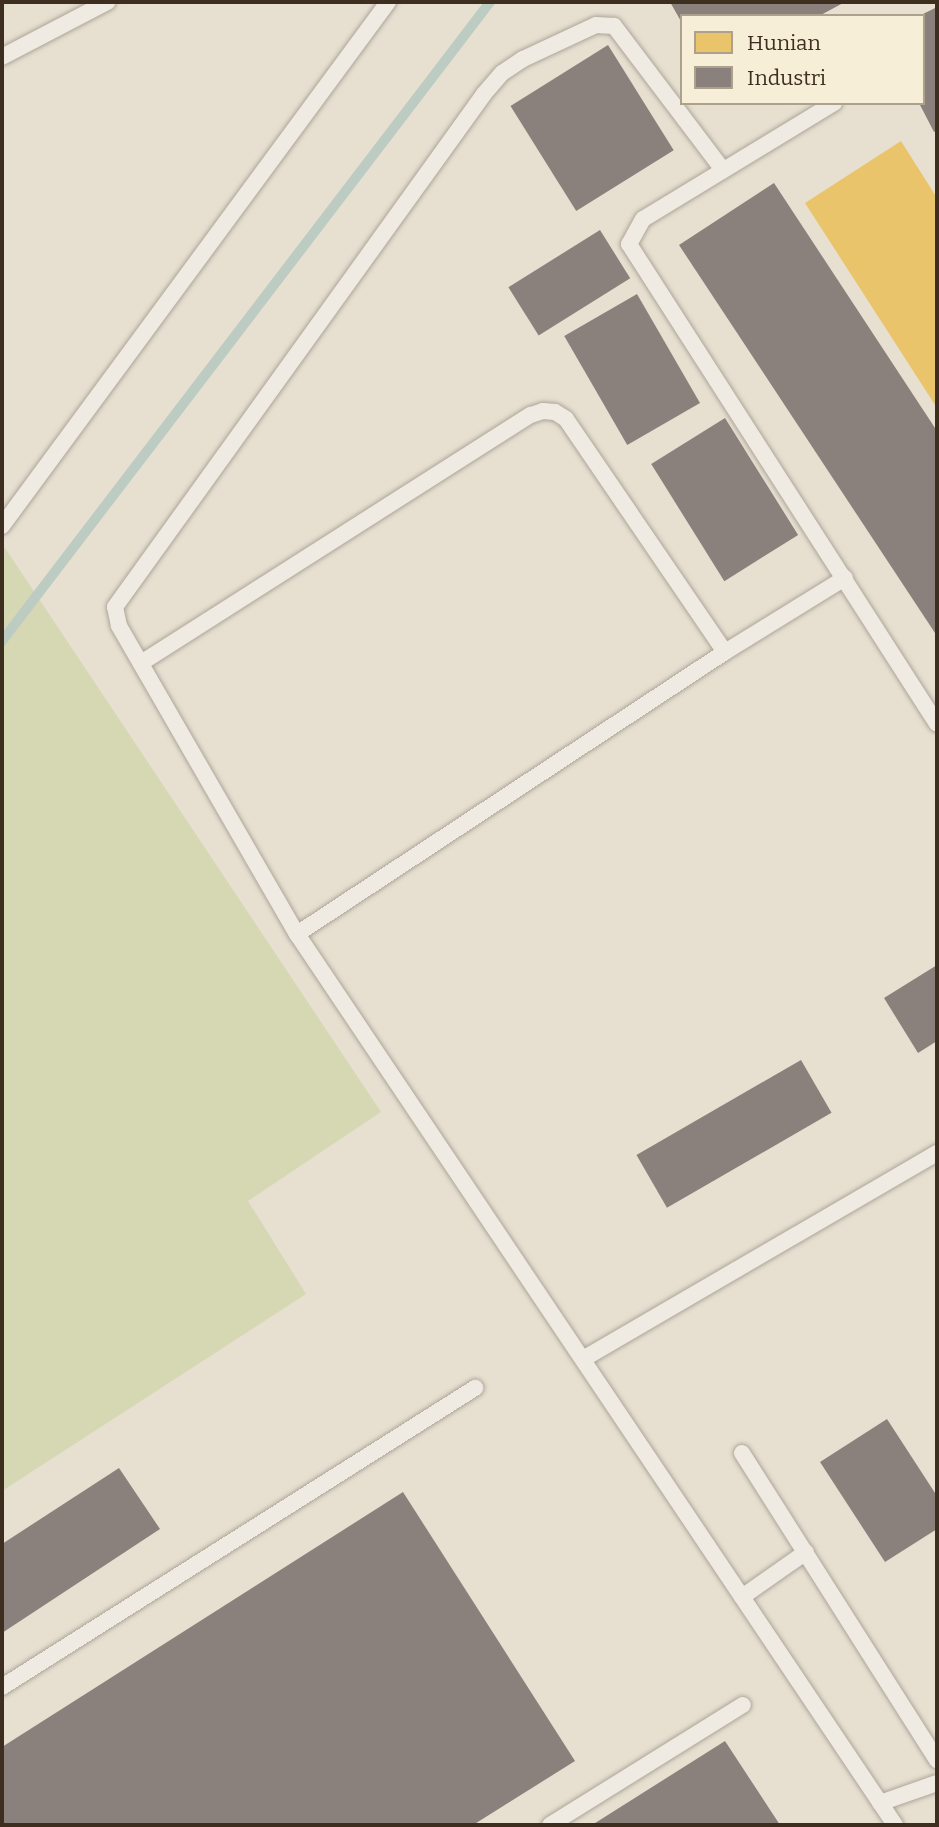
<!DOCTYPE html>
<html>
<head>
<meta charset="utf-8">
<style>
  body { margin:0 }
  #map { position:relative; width:939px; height:1827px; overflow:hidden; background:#e7e0d1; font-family:Bitter,serif }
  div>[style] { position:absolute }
  .green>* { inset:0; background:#d6d7b3 }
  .homes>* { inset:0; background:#e9c46a }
  .industry>* { inset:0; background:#8a817c; transform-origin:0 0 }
  .stream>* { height:10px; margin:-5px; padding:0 5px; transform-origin:5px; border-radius:5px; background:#bcccc2 }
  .roads { filter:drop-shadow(0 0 2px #ada599) drop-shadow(0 0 2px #ada599) }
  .service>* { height:16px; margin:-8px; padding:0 8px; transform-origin:8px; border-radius:8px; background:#efebe3 }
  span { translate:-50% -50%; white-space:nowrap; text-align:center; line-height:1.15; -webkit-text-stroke:7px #f7eed8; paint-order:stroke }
  .frame { position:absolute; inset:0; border:4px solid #3d2e20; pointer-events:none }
  .legend { position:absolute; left:680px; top:14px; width:245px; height:91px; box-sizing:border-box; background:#f7eed8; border:2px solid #ada18e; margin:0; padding:9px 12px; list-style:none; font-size:21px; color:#3d2e20 }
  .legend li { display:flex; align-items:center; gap:14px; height:35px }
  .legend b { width:35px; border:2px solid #ada18e }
</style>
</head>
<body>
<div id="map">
  <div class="green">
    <i style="clip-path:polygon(5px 548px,381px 1112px,248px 1201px,306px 1294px,2px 1491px,2px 553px)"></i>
  </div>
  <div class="homes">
    <i style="clip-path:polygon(901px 141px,937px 198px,937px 408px,805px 203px)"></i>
  </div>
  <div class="industry">
    <i style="clip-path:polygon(670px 2px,845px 2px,819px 16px,682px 16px,682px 23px)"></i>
    <i style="clip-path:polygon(937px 7px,937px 130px,934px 132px,919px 103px,923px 103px,923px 14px)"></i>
    <i style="left:608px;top:45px;width:124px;height:115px;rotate:58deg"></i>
    <i style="clip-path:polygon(774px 183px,937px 431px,937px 636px,679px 245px)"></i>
    <i style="left:600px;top:230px;width:57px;height:108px;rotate:58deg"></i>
    <i style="left:637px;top:294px;width:126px;height:84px;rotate:60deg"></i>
    <i style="left:725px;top:418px;width:138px;height:87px;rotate:58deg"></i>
    <i style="clip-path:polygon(937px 965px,937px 1041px,918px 1053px,884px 998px)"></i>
    <i style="left:801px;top:1060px;width:61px;height:190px;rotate:60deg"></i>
    <i style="clip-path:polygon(887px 1419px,937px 1496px,937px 1529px,885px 1562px,820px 1462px)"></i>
    <i style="clip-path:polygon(119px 1468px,160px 1529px,2px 1633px,2px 1544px)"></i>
    <i style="clip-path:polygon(403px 1492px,575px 1761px,473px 1825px,2px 1825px,2px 1747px)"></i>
    <i style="clip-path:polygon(725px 1741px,780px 1825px,592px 1825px)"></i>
  </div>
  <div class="stream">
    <i style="left:2px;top:641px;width:804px;rotate:-52.63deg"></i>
  </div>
  <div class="roads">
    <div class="service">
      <i style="left:2px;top:57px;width:119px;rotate:-27.6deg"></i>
      <i style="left:834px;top:103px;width:223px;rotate:148.7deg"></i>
      <i style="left:643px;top:219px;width:29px;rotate:119deg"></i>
      <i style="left:629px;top:244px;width:570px;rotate:57.31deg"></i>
      <i style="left:723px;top:170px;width:181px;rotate:-127.1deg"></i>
      <i style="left:614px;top:26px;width:18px;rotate:-177deg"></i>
      <i style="left:596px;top:25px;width:81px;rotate:155deg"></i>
      <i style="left:523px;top:59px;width:25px;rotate:146deg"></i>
      <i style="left:502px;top:73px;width:28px;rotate:131deg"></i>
      <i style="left:484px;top:94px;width:632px;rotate:125.73deg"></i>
      <i style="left:115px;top:607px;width:19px;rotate:78deg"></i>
      <i style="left:119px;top:626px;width:356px;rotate:60deg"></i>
      <i style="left:297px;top:934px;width:1073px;rotate:56.13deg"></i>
      <i style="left:2px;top:526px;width:651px;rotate:-53.62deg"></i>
      <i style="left:141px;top:663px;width:462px;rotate:-32.5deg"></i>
      <i style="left:531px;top:415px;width:13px;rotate:-18deg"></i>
      <i style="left:543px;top:411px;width:12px;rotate:5deg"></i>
      <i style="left:555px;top:412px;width:13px;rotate:32deg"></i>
      <i style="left:566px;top:419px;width:282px;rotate:55.7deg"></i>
      <i style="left:297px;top:934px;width:513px;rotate:-33.38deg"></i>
      <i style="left:725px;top:652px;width:141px;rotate:-31.7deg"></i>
      <i style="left:583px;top:1359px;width:410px;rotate:-30.2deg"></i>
      <i style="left:742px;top:1453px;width:364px;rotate:57.6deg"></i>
      <i style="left:742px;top:1597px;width:78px;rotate:-35.1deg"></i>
      <i style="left:2px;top:1687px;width:560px;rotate:-32.3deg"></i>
      <i style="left:880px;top:1803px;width:60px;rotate:-19.3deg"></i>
      <i style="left:550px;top:1825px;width:227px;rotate:-31.9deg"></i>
    </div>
  </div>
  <div class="frame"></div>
  <ul class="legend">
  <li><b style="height:19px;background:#e9c46a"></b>Hunian</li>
  <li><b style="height:19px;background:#8a817c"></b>Industri</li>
  </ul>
</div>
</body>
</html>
